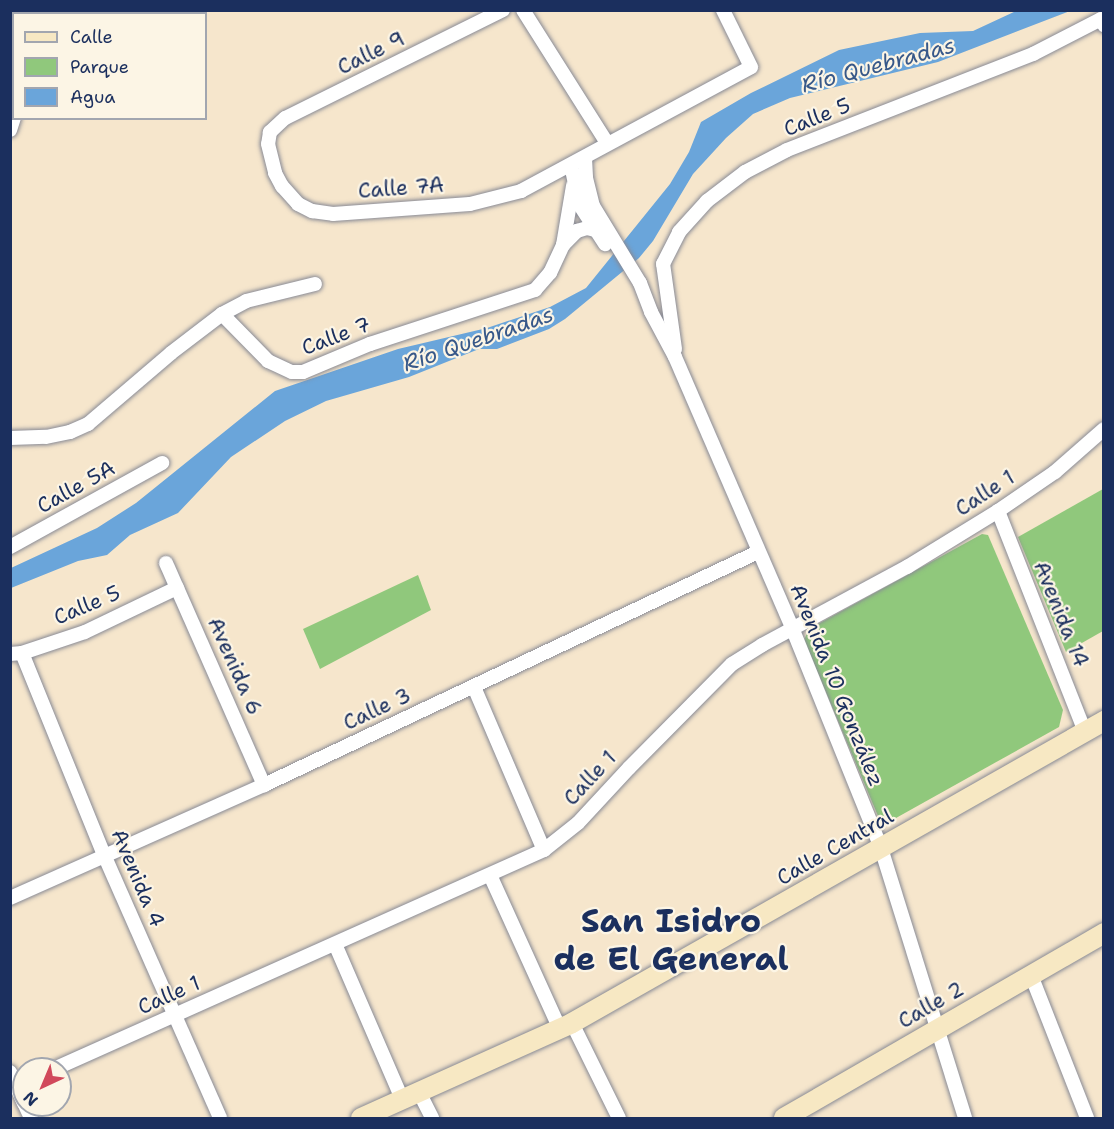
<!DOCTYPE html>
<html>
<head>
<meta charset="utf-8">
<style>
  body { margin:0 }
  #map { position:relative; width:1114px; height:1129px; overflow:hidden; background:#f6e6cc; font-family:"Shantell Sans",sans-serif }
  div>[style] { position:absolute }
  .green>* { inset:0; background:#90c87c }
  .water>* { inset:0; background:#6aa5da }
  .roads { filter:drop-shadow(0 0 2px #888a95) drop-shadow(0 0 2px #888a95) }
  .street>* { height:14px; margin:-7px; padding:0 7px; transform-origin:7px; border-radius:7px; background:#fff }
  .secondary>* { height:20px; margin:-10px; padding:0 10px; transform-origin:10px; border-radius:10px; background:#f7e8c3 }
  .highway>* { height:26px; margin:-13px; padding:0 13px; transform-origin:13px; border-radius:13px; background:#eac669 }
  span { translate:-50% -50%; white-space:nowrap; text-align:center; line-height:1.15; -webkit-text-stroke:4.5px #fcf5e5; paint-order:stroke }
  .street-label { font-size:21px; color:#1b2f5e }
  .water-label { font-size:22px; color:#375889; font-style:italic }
  .town-label { font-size:33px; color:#1b2f5e; font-weight:700 }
  .frame { position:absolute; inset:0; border:12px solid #1b2f5e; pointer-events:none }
  .legend { position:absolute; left:12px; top:12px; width:195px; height:108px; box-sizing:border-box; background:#fcf5e5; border:2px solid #a2a6af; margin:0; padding:8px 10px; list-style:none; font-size:18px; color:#1b2f5e }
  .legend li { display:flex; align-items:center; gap:12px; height:30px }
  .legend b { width:30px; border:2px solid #a2a6af }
  .north { position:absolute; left:12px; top:1057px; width:60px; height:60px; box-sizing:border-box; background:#fcf5e5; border:2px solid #a2a6af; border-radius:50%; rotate:224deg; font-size:16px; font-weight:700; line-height:24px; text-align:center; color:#1b2f5e }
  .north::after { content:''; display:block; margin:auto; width:21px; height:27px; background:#d1495b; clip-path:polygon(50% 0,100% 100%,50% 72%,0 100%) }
</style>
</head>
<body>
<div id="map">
  <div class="green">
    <i style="clip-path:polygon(1103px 489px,1103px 631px,1066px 652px,1018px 537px)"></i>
    <i style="clip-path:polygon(982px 534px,988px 535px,1063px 710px,1059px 727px,896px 818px,878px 816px,804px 640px,809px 629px)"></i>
    <i style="clip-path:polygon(418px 575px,431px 610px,320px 669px,303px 629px)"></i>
  </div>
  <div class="water">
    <i style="clip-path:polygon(1016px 11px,1070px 11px,938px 62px,790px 98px,753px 114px,726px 138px,693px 174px,653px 241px,639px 258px,565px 319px,549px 329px,497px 349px,479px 349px,409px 377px,326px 401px,285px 421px,231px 457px,178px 513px,130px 535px,107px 555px,78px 561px,11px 588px,11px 568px,97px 528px,136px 503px,275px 391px,398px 349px,487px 328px,550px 307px,586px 288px,670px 184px,689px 152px,701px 122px,751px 93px,839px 50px,920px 33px,973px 31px)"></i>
  </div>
  <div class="roads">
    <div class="street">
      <i style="left:503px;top:10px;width:243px;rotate:153.6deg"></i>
      <i style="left:285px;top:118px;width:21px;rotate:137deg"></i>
      <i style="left:270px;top:132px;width:12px;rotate:99deg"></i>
      <i style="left:268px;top:144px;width:30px;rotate:76deg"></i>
      <i style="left:275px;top:173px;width:15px;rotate:62deg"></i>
      <i style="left:282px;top:186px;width:24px;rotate:48deg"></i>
      <i style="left:298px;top:204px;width:16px;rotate:27deg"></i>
      <i style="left:312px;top:211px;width:21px;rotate:8deg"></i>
      <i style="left:333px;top:214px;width:137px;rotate:-4.2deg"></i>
      <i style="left:470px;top:204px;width:53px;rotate:-14.3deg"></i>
      <i style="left:521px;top:191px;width:261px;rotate:-28.3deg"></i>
      <i style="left:751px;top:67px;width:64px;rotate:-116.2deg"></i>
      <i style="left:523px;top:10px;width:157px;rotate:57.7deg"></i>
      <i style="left:163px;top:14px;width:6px;rotate:-39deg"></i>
      <i style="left:10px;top:130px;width:13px;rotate:-72deg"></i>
      <i style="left:585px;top:158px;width:20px;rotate:87deg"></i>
      <i style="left:586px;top:178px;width:29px;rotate:76deg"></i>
      <i style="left:593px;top:206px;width:90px;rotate:58.6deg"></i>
      <i style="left:640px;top:283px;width:31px;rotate:69deg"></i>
      <i style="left:651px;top:312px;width:51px;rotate:61.9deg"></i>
      <i style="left:675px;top:357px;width:297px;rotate:66.6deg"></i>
      <i style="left:793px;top:630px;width:235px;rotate:68deg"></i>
      <i style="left:881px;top:848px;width:283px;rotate:72.7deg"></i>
      <i style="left:571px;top:165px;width:40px;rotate:78deg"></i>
      <i style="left:579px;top:204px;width:48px;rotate:57deg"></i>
      <i style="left:563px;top:245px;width:20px;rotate:-45deg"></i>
      <i style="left:577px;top:231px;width:10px;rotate:-17deg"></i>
      <i style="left:587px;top:228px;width:8px;rotate:14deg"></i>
      <i style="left:222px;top:314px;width:66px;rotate:45.6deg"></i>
      <i style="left:268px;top:361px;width:26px;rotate:25deg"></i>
      <i style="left:292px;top:372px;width:11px"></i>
      <i style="left:303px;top:372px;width:73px;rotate:-22.7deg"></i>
      <i style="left:370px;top:344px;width:174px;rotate:-18.1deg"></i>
      <i style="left:535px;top:290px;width:23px;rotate:-49deg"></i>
      <i style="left:550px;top:273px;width:31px;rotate:-65deg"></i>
      <i style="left:563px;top:245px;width:60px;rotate:-80.4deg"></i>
      <i style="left:675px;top:349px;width:86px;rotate:-98deg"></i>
      <i style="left:663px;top:264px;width:36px;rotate:-63deg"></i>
      <i style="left:679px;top:232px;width:42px;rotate:-47.9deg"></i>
      <i style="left:707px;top:201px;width:48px;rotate:-37.3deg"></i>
      <i style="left:745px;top:172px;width:47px;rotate:-27.6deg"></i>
      <i style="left:787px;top:150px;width:264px;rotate:-21.3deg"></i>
      <i style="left:1033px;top:54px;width:76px;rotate:-27.2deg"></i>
      <i style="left:1101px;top:19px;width:7px;rotate:63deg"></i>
      <i style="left:10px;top:438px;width:36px;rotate:-2deg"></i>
      <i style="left:46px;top:437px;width:25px;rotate:-12deg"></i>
      <i style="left:70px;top:432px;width:20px;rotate:-24deg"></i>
      <i style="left:88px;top:424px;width:109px;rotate:-40.5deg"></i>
      <i style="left:171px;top:353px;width:64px;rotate:-37.4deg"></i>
      <i style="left:222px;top:314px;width:27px;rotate:-28deg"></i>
      <i style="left:246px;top:301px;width:71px;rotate:-13.8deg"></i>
      <i style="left:998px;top:511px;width:238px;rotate:68.5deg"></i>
      <i style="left:10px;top:547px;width:174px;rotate:-28.9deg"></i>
      <i style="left:166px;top:563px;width:243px;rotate:66.2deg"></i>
      <i style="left:22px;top:653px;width:220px;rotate:67.9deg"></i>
      <i style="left:105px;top:857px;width:285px;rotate:66.2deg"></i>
      <i style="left:10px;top:654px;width:12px;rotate:-5deg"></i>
      <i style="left:22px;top:653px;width:66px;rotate:-18.4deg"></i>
      <i style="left:85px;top:632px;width:102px;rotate:-25.6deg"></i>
      <i style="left:474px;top:687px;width:177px;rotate:66.8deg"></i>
      <i style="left:490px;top:875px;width:169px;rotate:65.6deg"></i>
      <i style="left:10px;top:898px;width:278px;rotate:-24deg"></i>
      <i style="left:264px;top:785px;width:546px;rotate:-25.25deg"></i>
      <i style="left:335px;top:944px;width:171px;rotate:66.6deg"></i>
      <i style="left:1031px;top:975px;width:154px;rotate:68.6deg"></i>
      <i style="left:572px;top:1023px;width:106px;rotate:63.7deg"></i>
      <i style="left:54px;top:1069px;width:537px;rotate:-24.08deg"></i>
      <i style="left:544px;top:850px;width:43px;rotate:-38.5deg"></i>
      <i style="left:578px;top:823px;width:75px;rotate:-47.2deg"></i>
      <i style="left:629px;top:768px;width:146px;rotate:-45.3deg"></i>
      <i style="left:732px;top:664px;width:36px;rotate:-32deg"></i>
      <i style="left:762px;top:645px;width:165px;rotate:-28.3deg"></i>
      <i style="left:907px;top:567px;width:107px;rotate:-31.6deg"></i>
      <i style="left:998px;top:511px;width:69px;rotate:-34.4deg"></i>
      <i style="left:1055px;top:472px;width:65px;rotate:-41.3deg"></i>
      <i style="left:10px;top:1072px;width:34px;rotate:66deg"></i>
      <i style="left:420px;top:1094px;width:27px;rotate:63deg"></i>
      <i style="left:25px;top:1105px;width:14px;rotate:65deg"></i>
    </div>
    <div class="secondary">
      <i style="left:361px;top:1118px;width:231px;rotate:-24.2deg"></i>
      <i style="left:572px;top:1023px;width:612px;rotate:-29.58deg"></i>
      <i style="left:784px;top:1118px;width:370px;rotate:-30deg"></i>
    </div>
    <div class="highway">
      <i style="left:26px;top:14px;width:4px;rotate:-76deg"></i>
      <i style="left:10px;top:75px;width:13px;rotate:-72deg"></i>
    </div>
  </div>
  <div class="street-label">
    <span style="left:371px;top:53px;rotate:-26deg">Calle 9</span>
    <span style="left:817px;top:117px;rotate:-22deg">Calle 5</span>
    <span style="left:401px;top:188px;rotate:-4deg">Calle 7A</span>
    <span style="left:336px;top:336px;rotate:-21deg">Calle 7</span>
    <span style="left:76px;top:487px;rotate:-29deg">Calle 5A</span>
    <span style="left:985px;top:493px;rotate:-33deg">Calle 1</span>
    <span style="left:87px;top:605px;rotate:-23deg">Calle 5</span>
    <span style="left:1061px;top:614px;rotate:68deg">Avenida 14</span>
    <span style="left:235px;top:666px;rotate:66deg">Avenida 6</span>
    <span style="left:837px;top:685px;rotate:68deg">Avenida 10 González</span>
    <span style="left:377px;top:709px;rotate:-25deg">Calle 3</span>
    <span style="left:590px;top:778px;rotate:-47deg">Calle 1</span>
    <span style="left:835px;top:847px;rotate:-30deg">Calle Central</span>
    <span style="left:138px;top:878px;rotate:67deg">Avenida 4</span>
    <span style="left:169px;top:995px;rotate:-24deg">Calle 1</span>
    <span style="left:931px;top:1005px;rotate:-30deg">Calle 2</span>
  </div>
  <div class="water-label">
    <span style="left:878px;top:65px;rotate:-15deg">Río Quebradas</span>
    <span style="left:478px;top:339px;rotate:-19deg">Río Quebradas</span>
  </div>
  <div class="town-label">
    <span style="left:671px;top:940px">San Isidro<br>de El General</span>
  </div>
  <div class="frame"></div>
  <ul class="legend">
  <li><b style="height:8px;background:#f7e8c3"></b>Calle</li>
  <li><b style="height:16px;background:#90c87c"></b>Parque</li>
  <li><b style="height:16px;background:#6aa5da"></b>Agua</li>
  </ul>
  <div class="north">N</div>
</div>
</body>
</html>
